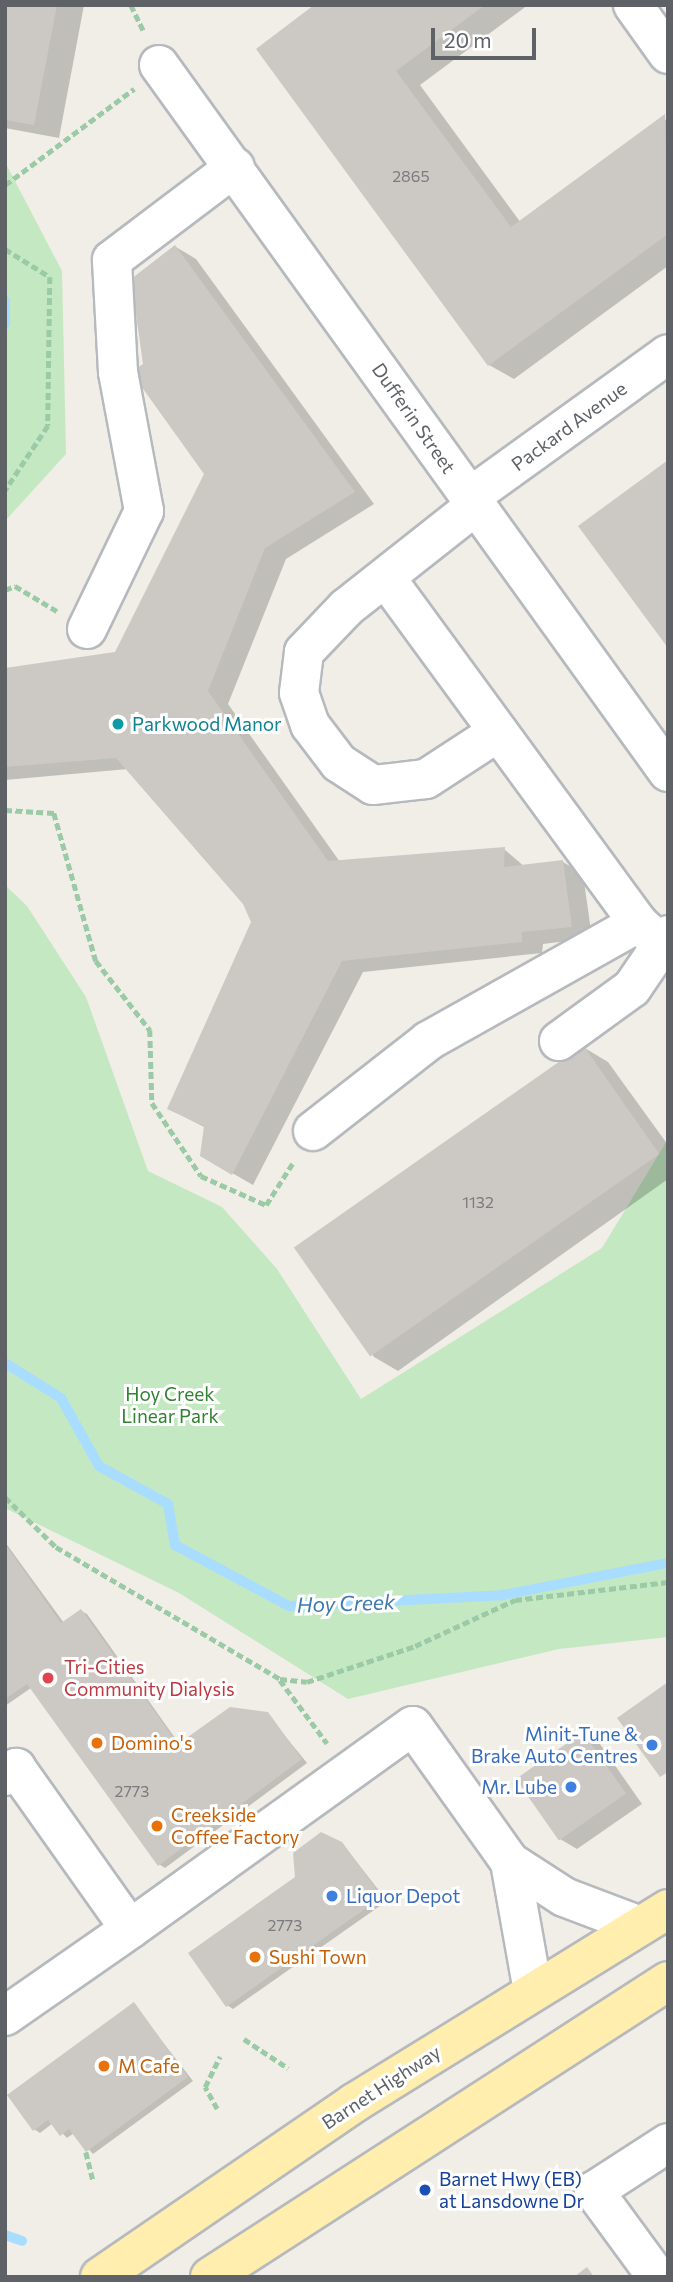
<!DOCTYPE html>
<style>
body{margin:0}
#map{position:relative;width:673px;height:2282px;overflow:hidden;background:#f0eee6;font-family:Commissioner,sans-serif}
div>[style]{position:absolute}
.green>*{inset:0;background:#c4e8c2}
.shadow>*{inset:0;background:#0003}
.stream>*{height:10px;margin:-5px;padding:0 5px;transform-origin:5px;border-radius:5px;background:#a8ddff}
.building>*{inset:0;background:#ccc8c3;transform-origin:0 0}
.path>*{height:4.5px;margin-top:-2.25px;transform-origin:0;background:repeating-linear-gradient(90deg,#9bcaa6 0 7px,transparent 0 10.5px)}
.roads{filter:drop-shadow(2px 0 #b6b9bd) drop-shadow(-2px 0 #b6b9bd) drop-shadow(0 2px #b6b9bd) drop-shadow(0 -2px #b6b9bd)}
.minor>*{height:38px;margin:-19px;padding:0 19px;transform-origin:19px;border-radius:19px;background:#fff}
.major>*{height:38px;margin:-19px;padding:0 19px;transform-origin:19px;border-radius:19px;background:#ffeead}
.dots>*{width:19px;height:19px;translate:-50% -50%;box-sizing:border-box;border:4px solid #fff;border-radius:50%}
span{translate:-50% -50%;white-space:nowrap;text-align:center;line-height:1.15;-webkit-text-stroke:6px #fff;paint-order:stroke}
.number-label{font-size:16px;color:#7a7c7e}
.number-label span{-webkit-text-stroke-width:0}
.street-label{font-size:19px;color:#5e6267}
.culture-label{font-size:19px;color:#0d838f}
.left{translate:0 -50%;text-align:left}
.park-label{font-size:19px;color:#318231}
.health-label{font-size:19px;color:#be3a42}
.shop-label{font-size:19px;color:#366cbe}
.right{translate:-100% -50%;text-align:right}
.food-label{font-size:19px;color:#c56008}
.transit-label{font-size:19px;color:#164399}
.water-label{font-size:21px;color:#3d79ad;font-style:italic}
.frame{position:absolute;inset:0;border:7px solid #5e6267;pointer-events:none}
.scale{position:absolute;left:431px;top:28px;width:105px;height:32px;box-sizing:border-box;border:4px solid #5e6267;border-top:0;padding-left:9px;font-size:21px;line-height:24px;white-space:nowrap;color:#5e6267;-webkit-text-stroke:5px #fff;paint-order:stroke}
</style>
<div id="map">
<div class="green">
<i style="clip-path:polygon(5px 162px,62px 271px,66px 454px,5px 521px)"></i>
<i style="clip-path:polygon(5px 885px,27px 906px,86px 997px,148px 1171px,222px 1207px,277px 1269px,361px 1399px,602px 1248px,668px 1139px,668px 1637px,559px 1649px,348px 1699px,179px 1593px,5px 1508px)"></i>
</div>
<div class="shadow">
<i style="clip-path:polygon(5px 5px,84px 5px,59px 138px,5px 128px)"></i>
<i style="clip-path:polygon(317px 5px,528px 5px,420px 85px,521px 223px,668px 118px,668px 266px,514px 379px,489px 365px)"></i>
<i style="clip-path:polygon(176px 247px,196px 259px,374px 504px,286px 559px,228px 704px,340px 862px,504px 849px,525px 867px,563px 862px,583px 874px,592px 938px,543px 944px,542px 953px,363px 972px,253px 1185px,201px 1155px,206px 1128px,169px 1109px,253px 922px,244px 903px,128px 769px,5px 780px,5px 670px,116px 653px,207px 474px,145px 364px)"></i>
<i style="clip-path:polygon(583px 1047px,608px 1062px,668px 1145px,668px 1179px,398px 1371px,374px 1357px,298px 1251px)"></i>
<i style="clip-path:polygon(5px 1542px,64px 1623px,81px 1611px,87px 1614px,180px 1745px,267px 1714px,307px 1763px,165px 1868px,159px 1864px,31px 1688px,5px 1706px)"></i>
<i style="clip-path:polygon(583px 1734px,600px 1744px,642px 1804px,577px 1849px,560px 1839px)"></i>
<i style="clip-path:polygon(342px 1843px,387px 1901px,233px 2009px,227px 2005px)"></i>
<i style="clip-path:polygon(134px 2005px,193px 2081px,93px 2154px,74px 2133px,67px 2138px,53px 2123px,40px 2133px,34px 2129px)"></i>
</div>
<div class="stream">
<i style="left:5px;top:301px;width:23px;rotate:90deg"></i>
<i style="left:5px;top:1363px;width:66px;rotate:32deg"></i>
<i style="left:61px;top:1398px;width:78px;rotate:60.8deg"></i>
<i style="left:99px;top:1466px;width:79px;rotate:28.8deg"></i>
<i style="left:168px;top:1504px;width:42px;rotate:80.3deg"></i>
<i style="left:175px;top:1545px;width:129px;rotate:28.2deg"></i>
<i style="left:289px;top:1606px;width:214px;rotate:-2.9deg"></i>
<i style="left:503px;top:1595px;width:168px;rotate:-11deg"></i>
<i style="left:5px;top:2235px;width:18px;rotate:19deg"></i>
</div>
<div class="building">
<i style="clip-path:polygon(5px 5px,57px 5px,34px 125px,5px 120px)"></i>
<i style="clip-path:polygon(314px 5px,485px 5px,396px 71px,511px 227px,665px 114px,668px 234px,488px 366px,256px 49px)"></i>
<i style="clip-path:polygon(175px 245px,355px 492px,265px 548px,208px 691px,328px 861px,505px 847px,504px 867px,563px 860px,572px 927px,522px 932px,522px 942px,342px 961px,232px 1175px,200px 1156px,204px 1126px,167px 1109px,251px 922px,243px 904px,116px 758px,5px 767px,5px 668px,115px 652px,204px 474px,131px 372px,143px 364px,131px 279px)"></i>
<i style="clip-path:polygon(668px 460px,668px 648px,578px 526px)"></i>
<i style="left:583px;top:1045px;width:133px;height:353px;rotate:55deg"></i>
<i style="clip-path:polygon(5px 1544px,61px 1623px,81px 1609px,178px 1744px,230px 1707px,268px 1712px,302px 1759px,158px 1866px,27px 1684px,5px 1699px)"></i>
<i style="clip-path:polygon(668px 1682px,668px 1772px,660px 1777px,617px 1718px)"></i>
<i style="left:583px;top:1732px;width:75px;height:82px;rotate:55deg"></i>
<i style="clip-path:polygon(321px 1832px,342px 1842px,382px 1897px,226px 2007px,188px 1953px,295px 1877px,293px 1853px)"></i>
<i style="clip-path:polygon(134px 2002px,188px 2077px,86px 2152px,69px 2129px,60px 2136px,48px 2120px,33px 2131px,7px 2095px)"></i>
<i style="clip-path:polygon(587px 2267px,594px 2277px,574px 2277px)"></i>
</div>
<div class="path">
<i style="left:131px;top:5px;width:30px;rotate:64deg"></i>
<i style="left:5px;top:185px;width:161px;rotate:-36.7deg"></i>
<i style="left:5px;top:249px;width:53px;rotate:31.9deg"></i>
<i style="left:50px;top:277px;width:149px;rotate:90.8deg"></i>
<i style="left:48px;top:426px;width:78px;rotate:123.5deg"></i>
<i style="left:5px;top:590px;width:11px;rotate:-22deg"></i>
<i style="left:15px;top:586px;width:49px;rotate:30.8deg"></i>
<i style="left:5px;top:810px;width:49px;rotate:3.5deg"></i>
<i style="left:54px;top:813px;width:154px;rotate:74.2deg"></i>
<i style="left:96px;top:961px;width:88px;rotate:52deg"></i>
<i style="left:150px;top:1030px;width:73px;rotate:88.4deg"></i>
<i style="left:152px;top:1103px;width:88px;rotate:56.1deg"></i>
<i style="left:201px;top:1176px;width:71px;rotate:24deg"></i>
<i style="left:266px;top:1205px;width:52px;rotate:-57.5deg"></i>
<i style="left:5px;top:1497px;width:71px;rotate:44.4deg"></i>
<i style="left:56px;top:1547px;width:260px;rotate:30.5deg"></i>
<i style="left:280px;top:1679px;width:27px;rotate:6deg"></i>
<i style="left:307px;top:1682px;width:114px;rotate:-18.4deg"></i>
<i style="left:415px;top:1646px;width:110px;rotate:-24.7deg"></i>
<i style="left:515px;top:1600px;width:154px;rotate:-6.7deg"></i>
<i style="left:280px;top:1680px;width:79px;rotate:53.3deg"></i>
<i style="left:244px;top:2039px;width:53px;rotate:33.4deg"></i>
<i style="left:217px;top:2109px;width:25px;rotate:-119deg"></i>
<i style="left:205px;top:2087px;width:34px;rotate:-64deg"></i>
<i style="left:86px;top:2152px;width:30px;rotate:76deg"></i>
</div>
<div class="roads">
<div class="minor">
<i style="left:633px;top:5px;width:60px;rotate:54.5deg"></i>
<i style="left:159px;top:65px;width:871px;rotate:54.25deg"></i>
<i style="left:470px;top:497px;width:244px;rotate:-35.8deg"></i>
<i style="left:475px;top:506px;width:164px;rotate:141.7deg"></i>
<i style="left:346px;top:608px;width:61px;rotate:133.7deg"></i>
<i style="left:304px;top:652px;width:41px;rotate:97deg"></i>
<i style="left:299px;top:693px;width:34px;rotate:71deg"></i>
<i style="left:310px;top:725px;width:48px;rotate:52.7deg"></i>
<i style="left:339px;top:763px;width:40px;rotate:32.9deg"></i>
<i style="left:373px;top:785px;width:53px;rotate:-6.5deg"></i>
<i style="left:426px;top:779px;width:86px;rotate:-33.1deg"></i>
<i style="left:388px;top:581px;width:424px;rotate:53.8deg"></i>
<i style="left:638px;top:923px;width:28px;rotate:42deg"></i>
<i style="left:87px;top:629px;width:131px;rotate:-64.2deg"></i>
<i style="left:144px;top:511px;width:141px;rotate:-100.6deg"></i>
<i style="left:118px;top:372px;width:112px;rotate:-93.1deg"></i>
<i style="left:112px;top:260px;width:154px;rotate:-37.1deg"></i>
<i style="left:559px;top:1041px;width:90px;rotate:-36deg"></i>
<i style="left:632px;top:988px;width:64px;rotate:-55.8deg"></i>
<i style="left:313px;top:1131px;width:146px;rotate:-38deg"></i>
<i style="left:428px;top:1041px;width:241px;rotate:-29.3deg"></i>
<i style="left:5px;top:1776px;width:14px;rotate:-36deg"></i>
<i style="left:16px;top:1768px;width:197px;rotate:54.7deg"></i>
<i style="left:130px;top:1929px;width:348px;rotate:-35.7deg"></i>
<i style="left:413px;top:1726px;width:167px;rotate:54.5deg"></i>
<i style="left:510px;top:1862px;width:64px;rotate:32.9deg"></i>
<i style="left:564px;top:1897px;width:79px;rotate:20.7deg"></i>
<i style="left:510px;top:1862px;width:131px;rotate:79.9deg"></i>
<i style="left:5px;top:2016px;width:152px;rotate:-34.8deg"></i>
<i style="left:657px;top:2277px;width:107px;rotate:-126.2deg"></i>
<i style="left:594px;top:2191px;width:88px;rotate:-33deg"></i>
</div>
<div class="major">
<i style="left:100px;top:2277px;width:308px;rotate:-34.4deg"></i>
<i style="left:354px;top:2103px;width:369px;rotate:-31.7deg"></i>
<i style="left:210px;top:2277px;width:545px;rotate:-32.87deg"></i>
</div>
</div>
<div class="dots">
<i style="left:118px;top:724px;background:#0f9aa8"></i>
<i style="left:48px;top:1678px;background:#e0444e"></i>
<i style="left:97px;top:1743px;background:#e8710a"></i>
<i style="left:652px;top:1745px;background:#3f7fe0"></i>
<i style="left:571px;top:1787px;background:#3f7fe0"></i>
<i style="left:157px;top:1826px;background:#e8710a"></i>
<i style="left:332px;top:1896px;background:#3f7fe0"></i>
<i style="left:255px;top:1957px;background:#e8710a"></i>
<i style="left:104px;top:2066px;background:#e8710a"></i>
<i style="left:425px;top:2190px;background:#1a4fb4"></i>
</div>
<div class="number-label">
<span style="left:411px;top:176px">2865</span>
<span style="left:478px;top:1202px">1132</span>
<span style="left:132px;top:1791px">2773</span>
<span style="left:285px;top:1925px">2773</span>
</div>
<div class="street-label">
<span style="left:414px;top:418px;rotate:55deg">Dufferin Street</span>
<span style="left:569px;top:426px;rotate:-36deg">Packard Avenue</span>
<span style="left:381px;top:2087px;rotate:-33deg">Barnet Highway</span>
</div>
<div class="culture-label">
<span class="left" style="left:132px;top:724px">Parkwood Manor</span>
</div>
<div class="park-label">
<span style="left:170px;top:1405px">Hoy Creek<br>Linear Park</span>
</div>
<div class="health-label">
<span class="left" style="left:64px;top:1678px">Tri-Cities<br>Community Dialysis</span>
</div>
<div class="shop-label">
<span class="right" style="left:638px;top:1745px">Minit-Tune &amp;<br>Brake Auto Centres</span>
<span class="right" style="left:557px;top:1787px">Mr. Lube</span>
<span class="left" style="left:346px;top:1896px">Liquor Depot</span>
</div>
<div class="food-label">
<span class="left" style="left:111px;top:1743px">Domino's</span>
<span class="left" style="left:171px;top:1826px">Creekside<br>Coffee Factory</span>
<span class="left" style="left:269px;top:1957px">Sushi Town</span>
<span class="left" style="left:118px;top:2066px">M Cafe</span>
</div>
<div class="transit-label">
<span class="left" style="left:439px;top:2190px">Barnet Hwy (EB)<br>at Lansdowne Dr</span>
</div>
<div class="water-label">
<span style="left:346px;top:1603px;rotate:-2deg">Hoy Creek</span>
</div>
<div class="frame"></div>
<div class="scale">20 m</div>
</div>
